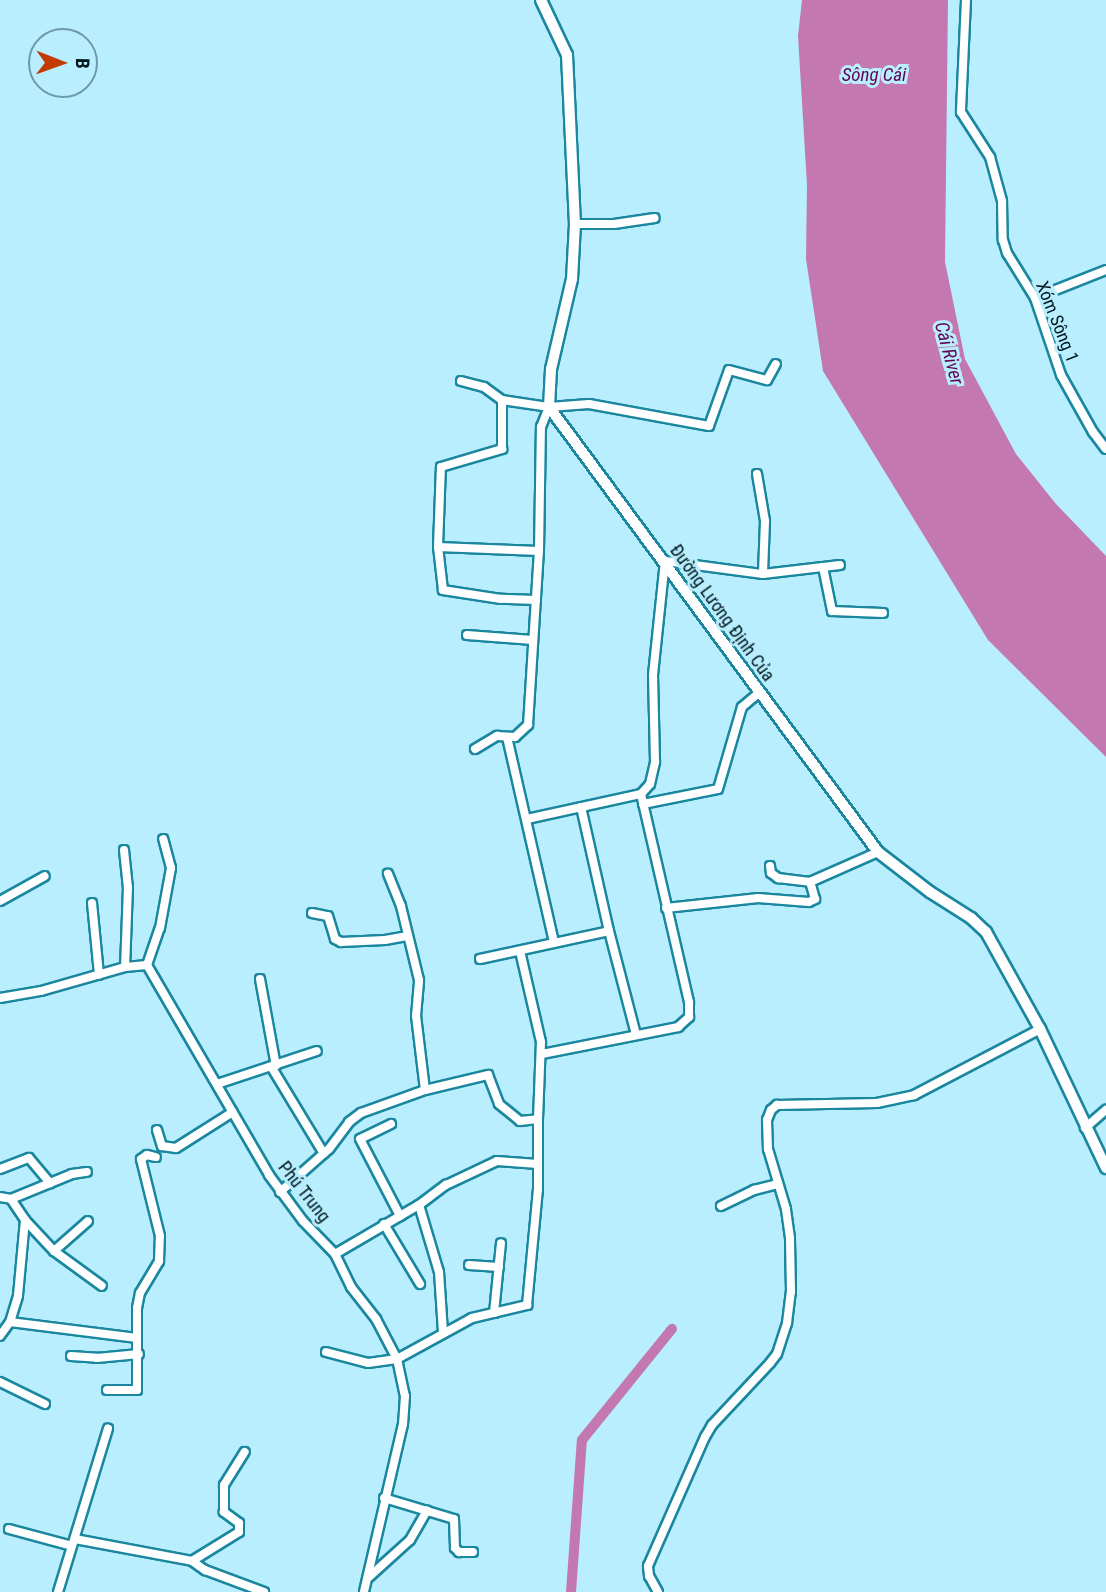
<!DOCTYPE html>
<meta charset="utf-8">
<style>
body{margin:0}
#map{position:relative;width:1106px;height:1592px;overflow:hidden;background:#b9eefe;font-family:"Roboto Condensed",sans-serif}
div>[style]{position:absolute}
.water>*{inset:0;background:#c379b0}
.canal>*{height:10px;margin:-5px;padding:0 5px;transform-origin:5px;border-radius:5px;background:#c379b0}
.roads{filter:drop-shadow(2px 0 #1a879f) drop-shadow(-2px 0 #1a879f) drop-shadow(0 2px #1a879f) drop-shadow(0 -2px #1a879f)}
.minor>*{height:8px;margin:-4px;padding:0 4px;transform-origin:4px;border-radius:4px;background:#fff}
.tertiary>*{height:10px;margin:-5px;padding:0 5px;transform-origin:5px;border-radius:5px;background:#fff}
span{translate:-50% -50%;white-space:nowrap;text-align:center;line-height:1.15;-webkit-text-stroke:6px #b9eefe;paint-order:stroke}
.street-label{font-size:18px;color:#001921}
.water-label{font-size:19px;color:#630452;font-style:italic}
.north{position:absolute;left:28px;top:28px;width:70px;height:70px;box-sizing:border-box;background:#b9eefe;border:2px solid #6f99a6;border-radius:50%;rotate:91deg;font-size:19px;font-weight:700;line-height:28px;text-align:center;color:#001921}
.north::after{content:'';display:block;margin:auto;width:24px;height:32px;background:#c33b03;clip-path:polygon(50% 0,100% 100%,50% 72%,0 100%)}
</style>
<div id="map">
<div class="water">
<i style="clip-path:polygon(802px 0,948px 0,945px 262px,965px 359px,1016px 454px,1056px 504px,1106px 556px,1106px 757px,988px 640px,823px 371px,806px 259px,807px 185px,798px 36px)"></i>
</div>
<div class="canal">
<i style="left:571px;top:1592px;width:152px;rotate:-85.9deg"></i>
<i style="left:582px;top:1440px;width:143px;rotate:-51deg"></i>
</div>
<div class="roads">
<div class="minor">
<i style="left:966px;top:0;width:112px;rotate:92.6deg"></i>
<i style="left:961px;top:112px;width:54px;rotate:57.2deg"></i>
<i style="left:990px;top:157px;width:46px;rotate:74.7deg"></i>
<i style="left:1002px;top:201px;width:39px;rotate:89deg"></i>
<i style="left:1003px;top:240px;width:14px;rotate:73deg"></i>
<i style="left:1007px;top:253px;width:53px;rotate:58.1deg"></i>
<i style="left:1035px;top:298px;width:81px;rotate:71.3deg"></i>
<i style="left:1061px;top:375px;width:65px;rotate:60.7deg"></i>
<i style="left:1093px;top:432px;width:21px;rotate:53deg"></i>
<i style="left:575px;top:224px;width:39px"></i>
<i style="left:614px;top:224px;width:41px;rotate:-8.3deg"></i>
<i style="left:1035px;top:298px;width:76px;rotate:-21.5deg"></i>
<i style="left:461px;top:381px;width:24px;rotate:15deg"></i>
<i style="left:484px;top:387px;width:22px;rotate:36deg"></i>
<i style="left:502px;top:400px;width:48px;rotate:8.5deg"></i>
<i style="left:549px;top:407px;width:40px;rotate:-4.3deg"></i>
<i style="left:589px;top:404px;width:122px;rotate:10.4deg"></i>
<i style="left:709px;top:426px;width:59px;rotate:-70.3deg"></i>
<i style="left:729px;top:370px;width:39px;rotate:15deg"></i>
<i style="left:767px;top:380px;width:18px;rotate:-61deg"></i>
<i style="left:757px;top:474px;width:48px;rotate:80.3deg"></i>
<i style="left:765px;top:521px;width:53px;rotate:92.2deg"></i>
<i style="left:438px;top:547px;width:80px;rotate:-87.9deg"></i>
<i style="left:441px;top:467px;width:64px;rotate:-16.4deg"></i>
<i style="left:502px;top:449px;width:49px;rotate:-90deg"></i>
<i style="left:823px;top:567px;width:17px;rotate:-7deg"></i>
<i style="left:536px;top:600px;width:35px;rotate:-178deg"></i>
<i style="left:501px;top:599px;width:59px;rotate:-171.2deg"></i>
<i style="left:443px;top:590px;width:43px;rotate:-96.6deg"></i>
<i style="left:438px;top:547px;width:101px;rotate:2.3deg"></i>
<i style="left:467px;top:635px;width:66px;rotate:4.3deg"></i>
<i style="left:507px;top:737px;width:211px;rotate:77.1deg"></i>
<i style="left:475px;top:749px;width:26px;rotate:-31deg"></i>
<i style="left:497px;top:736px;width:18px;rotate:3deg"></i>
<i style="left:515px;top:737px;width:18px;rotate:-43deg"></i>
<i style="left:528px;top:725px;width:174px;rotate:-86.4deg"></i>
<i style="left:539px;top:551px;width:124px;rotate:-89.1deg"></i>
<i style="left:541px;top:427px;width:22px;rotate:-68deg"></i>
<i style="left:643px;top:804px;width:76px;rotate:-11.3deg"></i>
<i style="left:718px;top:789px;width:85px;rotate:-73.7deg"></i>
<i style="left:742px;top:707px;width:23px;rotate:-40deg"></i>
<i style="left:581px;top:807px;width:127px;rotate:77.3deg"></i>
<i style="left:609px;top:931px;width:107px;rotate:75.4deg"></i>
<i style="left:527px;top:819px;width:117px;rotate:-12.4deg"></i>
<i style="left:641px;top:794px;width:13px;rotate:-48deg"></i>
<i style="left:650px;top:784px;width:23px;rotate:-77deg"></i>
<i style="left:655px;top:762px;width:87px;rotate:-91.3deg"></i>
<i style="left:653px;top:675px;width:115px;rotate:-84deg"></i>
<i style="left:665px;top:561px;width:99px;rotate:7.6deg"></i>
<i style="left:763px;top:574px;width:60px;rotate:-6.7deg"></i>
<i style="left:823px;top:567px;width:45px;rotate:78.4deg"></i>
<i style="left:832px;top:611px;width:51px;rotate:2.2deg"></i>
<i style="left:124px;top:850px;width:37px;rotate:84deg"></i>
<i style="left:128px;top:887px;width:80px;rotate:92.1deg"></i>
<i style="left:770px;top:866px;width:7px;rotate:82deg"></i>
<i style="left:771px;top:873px;width:9px;rotate:36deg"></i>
<i style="left:778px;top:878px;width:32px;rotate:7deg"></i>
<i style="left:810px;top:882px;width:74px;rotate:-23.8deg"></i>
<i style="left:0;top:901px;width:51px;rotate:-29.1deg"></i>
<i style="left:92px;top:903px;width:72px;rotate:84.4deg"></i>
<i style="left:666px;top:908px;width:93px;rotate:-6.2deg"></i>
<i style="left:758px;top:898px;width:51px;rotate:4.5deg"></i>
<i style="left:809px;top:902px;width:7px;rotate:-27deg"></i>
<i style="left:815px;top:899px;width:18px;rotate:-106deg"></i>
<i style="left:312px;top:913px;width:16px;rotate:11deg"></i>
<i style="left:328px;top:916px;width:24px;rotate:73deg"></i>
<i style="left:335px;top:939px;width:7px;rotate:27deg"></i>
<i style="left:341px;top:942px;width:44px;rotate:-2.6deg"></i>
<i style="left:385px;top:940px;width:22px;rotate:-10deg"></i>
<i style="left:480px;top:959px;width:132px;rotate:-12.2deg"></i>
<i style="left:147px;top:965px;width:39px;rotate:-71deg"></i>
<i style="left:160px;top:928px;width:61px;rotate:-79.6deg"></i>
<i style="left:171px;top:868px;width:30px;rotate:-105deg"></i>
<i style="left:260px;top:979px;width:88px;rotate:79.6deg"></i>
<i style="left:0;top:998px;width:42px;rotate:-9.7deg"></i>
<i style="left:41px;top:991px;width:87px;rotate:-15.9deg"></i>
<i style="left:125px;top:967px;width:22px;rotate:-5deg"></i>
<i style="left:147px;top:965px;width:243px;rotate:59.8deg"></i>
<i style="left:269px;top:1175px;width:57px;rotate:53.5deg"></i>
<i style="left:303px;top:1221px;width:46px;rotate:45.9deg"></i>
<i style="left:335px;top:1254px;width:37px;rotate:64deg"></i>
<i style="left:351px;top:1287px;width:41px;rotate:52deg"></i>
<i style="left:376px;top:1319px;width:45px;rotate:62.3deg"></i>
<i style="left:397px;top:1359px;width:38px;rotate:78deg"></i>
<i style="left:405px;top:1396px;width:28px;rotate:94deg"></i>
<i style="left:403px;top:1424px;width:172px;rotate:103.1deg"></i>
<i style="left:542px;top:1054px;width:139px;rotate:-11.2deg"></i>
<i style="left:678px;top:1027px;width:15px;rotate:-42deg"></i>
<i style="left:689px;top:1017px;width:15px;rotate:-90deg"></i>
<i style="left:689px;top:1002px;width:213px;rotate:-103deg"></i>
<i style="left:272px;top:1068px;width:100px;rotate:58.8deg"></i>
<i style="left:217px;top:1084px;width:105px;rotate:-18.3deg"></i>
<i style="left:425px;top:1090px;width:65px;rotate:-13.4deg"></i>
<i style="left:488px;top:1075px;width:31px;rotate:69deg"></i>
<i style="left:499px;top:1104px;width:27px;rotate:39deg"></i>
<i style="left:520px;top:1121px;width:18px;rotate:-6deg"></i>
<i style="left:538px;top:1119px;width:77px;rotate:-87.8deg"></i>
<i style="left:541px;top:1042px;width:93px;rotate:-103deg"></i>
<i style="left:391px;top:1124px;width:34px;rotate:154deg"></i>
<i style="left:360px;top:1139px;width:87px;rotate:62.5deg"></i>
<i style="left:1085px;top:1128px;width:28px;rotate:-41deg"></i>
<i style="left:157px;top:1130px;width:17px;rotate:73deg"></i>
<i style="left:162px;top:1146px;width:14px;rotate:8deg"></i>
<i style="left:176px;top:1148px;width:67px;rotate:-32.3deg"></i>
<i style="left:0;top:1169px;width:31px;rotate:-21deg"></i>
<i style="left:29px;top:1158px;width:33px;rotate:50deg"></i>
<i style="left:280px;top:1192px;width:65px;rotate:-41.3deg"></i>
<i style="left:329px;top:1149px;width:34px;rotate:-53deg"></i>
<i style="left:349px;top:1122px;width:15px;rotate:-37deg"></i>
<i style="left:361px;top:1113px;width:68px;rotate:-19.8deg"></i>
<i style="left:425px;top:1090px;width:75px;rotate:-96.9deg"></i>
<i style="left:416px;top:1016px;width:36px;rotate:-85deg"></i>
<i style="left:419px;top:980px;width:76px;rotate:-103.7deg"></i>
<i style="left:401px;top:906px;width:35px;rotate:-112deg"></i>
<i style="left:0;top:1197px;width:11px;rotate:10deg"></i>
<i style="left:11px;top:1199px;width:25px;rotate:56deg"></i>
<i style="left:25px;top:1220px;width:76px;rotate:95.3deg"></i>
<i style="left:18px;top:1296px;width:27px;rotate:107deg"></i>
<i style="left:10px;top:1322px;width:17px;rotate:126deg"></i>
<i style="left:11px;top:1199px;width:66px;rotate:-22.3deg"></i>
<i style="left:72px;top:1174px;width:15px;rotate:-8deg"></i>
<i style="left:419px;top:1205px;width:70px;rotate:73.4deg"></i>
<i style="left:439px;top:1272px;width:60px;rotate:86.2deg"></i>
<i style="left:721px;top:1206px;width:37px;rotate:-26deg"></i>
<i style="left:754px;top:1190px;width:25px;rotate:-14deg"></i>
<i style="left:25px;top:1220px;width:42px;rotate:46.9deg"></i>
<i style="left:54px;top:1251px;width:59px;rotate:36.1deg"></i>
<i style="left:384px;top:1224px;width:70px;rotate:59deg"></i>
<i style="left:54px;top:1251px;width:45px;rotate:-41.4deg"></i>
<i style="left:335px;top:1254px;width:97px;rotate:-30.3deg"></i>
<i style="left:419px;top:1205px;width:34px;rotate:-37deg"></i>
<i style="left:446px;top:1185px;width:56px;rotate:-25.2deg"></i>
<i style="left:497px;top:1161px;width:41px;rotate:4.2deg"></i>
<i style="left:469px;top:1265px;width:30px;rotate:4deg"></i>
<i style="left:494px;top:1313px;width:70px;rotate:-84.3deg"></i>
<i style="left:10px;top:1322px;width:128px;rotate:7.2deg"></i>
<i style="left:326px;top:1352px;width:43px;rotate:14.7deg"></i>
<i style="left:368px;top:1363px;width:29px;rotate:-8deg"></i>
<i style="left:397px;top:1359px;width:85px;rotate:-28.7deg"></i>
<i style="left:472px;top:1318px;width:57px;rotate:-13.3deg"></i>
<i style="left:527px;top:1305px;width:117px;rotate:-84.6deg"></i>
<i style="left:538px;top:1189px;width:70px;rotate:-90deg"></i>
<i style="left:71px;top:1356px;width:26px;rotate:4deg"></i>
<i style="left:97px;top:1358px;width:42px;rotate:-5.4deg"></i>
<i style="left:0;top:1382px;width:50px;rotate:26.1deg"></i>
<i style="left:107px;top:1390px;width:30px"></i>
<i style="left:137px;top:1390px;width:82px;rotate:-90deg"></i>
<i style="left:137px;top:1308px;width:15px;rotate:-79deg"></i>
<i style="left:140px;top:1293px;width:37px;rotate:-59deg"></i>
<i style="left:159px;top:1261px;width:25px;rotate:-88deg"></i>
<i style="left:160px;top:1236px;width:79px;rotate:-103.9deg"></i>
<i style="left:141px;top:1159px;width:7px;rotate:-34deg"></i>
<i style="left:147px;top:1155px;width:9px;rotate:13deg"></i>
<i style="left:384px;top:1498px;width:73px;rotate:16.7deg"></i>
<i style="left:454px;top:1519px;width:29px;rotate:88deg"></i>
<i style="left:455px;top:1548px;width:6px;rotate:45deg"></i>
<i style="left:459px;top:1552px;width:14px"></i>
<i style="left:9px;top:1529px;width:65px;rotate:15.1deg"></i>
<i style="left:75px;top:1539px;width:119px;rotate:10.6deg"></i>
<i style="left:192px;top:1561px;width:16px;rotate:35deg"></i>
<i style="left:205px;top:1570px;width:63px;rotate:20.4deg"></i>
<i style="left:192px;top:1561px;width:55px;rotate:-31.7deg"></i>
<i style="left:239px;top:1532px;width:9px;rotate:-90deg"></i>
<i style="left:239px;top:1523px;width:19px;rotate:-144deg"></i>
<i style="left:224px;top:1512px;width:27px;rotate:-90deg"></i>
<i style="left:224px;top:1485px;width:39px;rotate:-58deg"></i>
<i style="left:369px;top:1577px;width:55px;rotate:-42.1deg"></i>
<i style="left:410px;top:1540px;width:34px;rotate:-60deg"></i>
<i style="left:58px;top:1592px;width:171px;rotate:-73deg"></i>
<i style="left:658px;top:1592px;width:18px;rotate:-119deg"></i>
<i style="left:649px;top:1576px;width:10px;rotate:-96deg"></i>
<i style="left:648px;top:1566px;width:141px;rotate:-66.2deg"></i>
<i style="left:705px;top:1437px;width:14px;rotate:-60deg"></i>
<i style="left:712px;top:1425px;width:85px;rotate:-46.9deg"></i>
<i style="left:770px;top:1363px;width:11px;rotate:-52deg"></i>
<i style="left:777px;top:1354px;width:33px;rotate:-72deg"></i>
<i style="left:787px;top:1323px;width:31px;rotate:-83deg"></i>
<i style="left:791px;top:1292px;width:54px;rotate:-91.1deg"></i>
<i style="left:790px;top:1238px;width:29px;rotate:-98deg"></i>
<i style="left:786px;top:1209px;width:63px;rotate:-106.7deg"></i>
<i style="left:768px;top:1149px;width:29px;rotate:-92deg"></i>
<i style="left:767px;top:1120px;width:11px;rotate:-68deg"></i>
<i style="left:771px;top:1110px;width:8px;rotate:-40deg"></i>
<i style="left:777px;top:1105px;width:100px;rotate:-1.1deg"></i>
<i style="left:877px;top:1103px;width:38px;rotate:-12deg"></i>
<i style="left:914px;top:1095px;width:142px;rotate:-27.6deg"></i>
</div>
<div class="tertiary">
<i style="left:541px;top:0;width:61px;rotate:64.7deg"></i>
<i style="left:567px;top:55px;width:169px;rotate:87.3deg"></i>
<i style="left:575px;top:224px;width:55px;rotate:93.1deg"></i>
<i style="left:572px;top:279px;width:92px;rotate:103.1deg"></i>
<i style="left:551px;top:369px;width:38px;rotate:93deg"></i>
<i style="left:549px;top:407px;width:553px;rotate:53.52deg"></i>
<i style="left:878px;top:852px;width:66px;rotate:37.6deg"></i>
<i style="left:930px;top:892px;width:49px;rotate:32.4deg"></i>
<i style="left:971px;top:918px;width:21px;rotate:43deg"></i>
<i style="left:986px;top:932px;width:111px;rotate:60.9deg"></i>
<i style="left:1040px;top:1029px;width:154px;rotate:64.6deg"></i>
</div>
</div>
<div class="street-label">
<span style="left:1057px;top:322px;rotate:68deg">Xóm Sông 1</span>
<span style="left:722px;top:613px;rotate:54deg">Đường Lương Định Của</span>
<span style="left:304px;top:1192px;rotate:52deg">Phú Trung</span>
</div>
<div class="water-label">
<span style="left:874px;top:75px">Sông Cái</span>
<span style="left:949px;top:353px;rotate:75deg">Cái River</span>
</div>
<div class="north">B</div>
</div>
